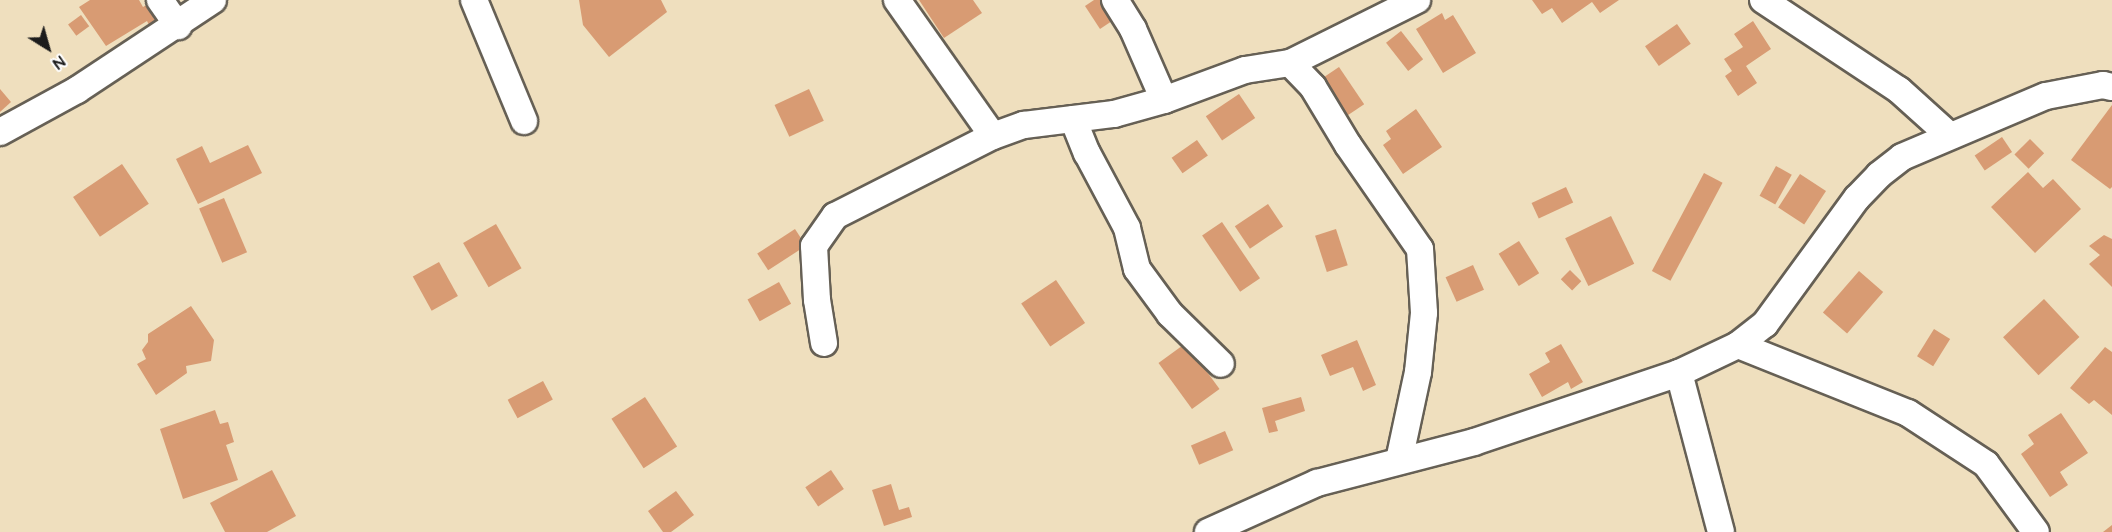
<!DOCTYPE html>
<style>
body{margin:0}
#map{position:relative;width:2112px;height:532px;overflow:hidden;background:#efdfbe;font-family:"Architects Daughter",sans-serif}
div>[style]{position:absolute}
.building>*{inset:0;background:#d89b73;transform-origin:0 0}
.roads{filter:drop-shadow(2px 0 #666055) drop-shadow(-2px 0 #666055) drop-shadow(0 2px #666055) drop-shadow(0 -2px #666055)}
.street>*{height:26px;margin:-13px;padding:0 13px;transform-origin:13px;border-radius:13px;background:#fff}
span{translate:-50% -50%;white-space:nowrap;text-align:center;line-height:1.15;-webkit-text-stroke:5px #fff;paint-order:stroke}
.north{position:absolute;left:18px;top:18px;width:60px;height:60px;-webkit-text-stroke:4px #fff;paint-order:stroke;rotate:143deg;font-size:16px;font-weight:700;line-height:24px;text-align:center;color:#1c1c1c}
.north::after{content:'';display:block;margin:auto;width:21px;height:27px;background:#1c1c1c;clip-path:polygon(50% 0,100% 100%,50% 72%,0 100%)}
</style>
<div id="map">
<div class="building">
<i style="clip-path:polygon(90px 0,139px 0,143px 7px,155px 0,167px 20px,151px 29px,147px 21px,106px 46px,79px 7px)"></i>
<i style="clip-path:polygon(579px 0,661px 0,667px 12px,609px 57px,583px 25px)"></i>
<i style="clip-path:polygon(919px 0,973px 0,982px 13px,944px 38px)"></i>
<i style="clip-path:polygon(1094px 0,1102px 0,1115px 19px,1100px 29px,1085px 6px)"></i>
<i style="clip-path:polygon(1532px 0,1619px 0,1600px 13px,1592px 2px,1562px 23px,1552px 8px,1542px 14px)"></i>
<i style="clip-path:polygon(1442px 13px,1445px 20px,1453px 15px,1476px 53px,1443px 73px,1416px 29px)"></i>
<i style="left:81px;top:15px;width:14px;height:16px;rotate:54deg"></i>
<i style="clip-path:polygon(1753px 21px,1771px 49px,1746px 66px,1757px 83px,1738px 96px,1725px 76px,1732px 71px,1724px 59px,1743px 47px,1734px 34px)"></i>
<i style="left:1677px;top:24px;width:24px;height:39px;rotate:55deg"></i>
<i style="left:1401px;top:31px;width:36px;height:19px;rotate:52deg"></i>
<i style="left:1339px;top:67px;width:45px;height:22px;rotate:56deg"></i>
<i style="clip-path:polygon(0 89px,11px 102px,0 112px)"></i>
<i style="left:809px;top:89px;width:35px;height:38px;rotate:65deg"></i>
<i style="left:1239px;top:94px;width:29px;height:40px;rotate:56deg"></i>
<i style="clip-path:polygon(2112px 105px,2112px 187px,2110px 189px,2071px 160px)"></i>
<i style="clip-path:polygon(1416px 109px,1442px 147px,1403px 174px,1383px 145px,1391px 139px,1386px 131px)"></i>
<i style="left:2002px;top:137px;width:18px;height:33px;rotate:56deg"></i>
<i style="left:2030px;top:139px;width:20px;height:22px;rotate:45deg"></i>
<i style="left:1197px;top:140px;width:19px;height:31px;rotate:55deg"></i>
<i style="clip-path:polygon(248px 145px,262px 173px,198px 204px,176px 159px,202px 146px,210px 163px)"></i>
<i style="left:122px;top:164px;width:48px;height:59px;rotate:56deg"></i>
<i style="left:1776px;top:166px;width:18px;height:34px;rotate:29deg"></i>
<i style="clip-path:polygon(2028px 172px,2043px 188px,2053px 179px,2081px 209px,2035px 253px,1991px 207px)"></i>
<i style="left:1704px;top:173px;width:21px;height:111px;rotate:28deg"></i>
<i style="left:1800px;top:174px;width:31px;height:40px;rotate:33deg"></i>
<i style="left:1566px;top:187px;width:17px;height:38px;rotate:65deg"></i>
<i style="left:224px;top:198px;width:59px;height:27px;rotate:67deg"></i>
<i style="left:1268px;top:204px;width:27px;height:40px;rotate:56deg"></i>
<i style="left:1611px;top:216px;width:53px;height:51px;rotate:64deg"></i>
<i style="left:1222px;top:222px;width:68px;height:24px;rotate:56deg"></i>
<i style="left:496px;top:224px;width:51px;height:38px;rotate:60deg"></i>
<i style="left:795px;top:229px;width:20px;height:45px;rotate:57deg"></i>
<i style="left:1336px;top:229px;width:38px;height:22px;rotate:72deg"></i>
<i style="clip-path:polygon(2104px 235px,2112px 239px,2112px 287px,2089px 264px,2100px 255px,2089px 246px)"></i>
<i style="left:1519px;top:241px;width:38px;height:24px;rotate:58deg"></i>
<i style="left:439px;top:262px;width:39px;height:30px;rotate:61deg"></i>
<i style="left:1473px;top:265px;width:27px;height:30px;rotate:66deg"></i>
<i style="left:1570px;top:270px;width:16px;height:13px;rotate:45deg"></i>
<i style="left:1859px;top:271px;width:32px;height:55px;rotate:41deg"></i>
<i style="left:1056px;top:280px;width:52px;height:42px;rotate:56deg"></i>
<i style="left:779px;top:282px;width:25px;height:36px;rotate:61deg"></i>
<i style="left:2044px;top:299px;width:52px;height:56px;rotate:47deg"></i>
<i style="clip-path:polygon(191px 306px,214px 340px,211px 361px,186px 366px,187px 373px,156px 395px,137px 364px,146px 359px,142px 350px,148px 342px,148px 334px)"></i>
<i style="left:1934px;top:329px;width:19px;height:32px;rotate:32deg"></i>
<i style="clip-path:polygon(1357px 340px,1376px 385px,1363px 391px,1353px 367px,1330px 376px,1321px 355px)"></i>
<i style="left:1186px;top:343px;width:57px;height:34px;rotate:54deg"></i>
<i style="clip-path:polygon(1561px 344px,1583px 382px,1571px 389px,1568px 382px,1542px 397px,1529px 374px,1550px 362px,1545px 353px)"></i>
<i style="clip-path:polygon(2105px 347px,2112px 352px,2112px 415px,2094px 400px,2089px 404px,2070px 388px)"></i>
<i style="left:543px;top:381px;width:21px;height:40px;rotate:62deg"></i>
<i style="left:645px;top:397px;width:59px;height:40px;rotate:57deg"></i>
<i style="clip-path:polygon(1301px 397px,1305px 411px,1275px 421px,1278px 431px,1269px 433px,1262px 408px)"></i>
<i style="clip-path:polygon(215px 410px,220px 424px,228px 422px,234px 442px,226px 445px,238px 480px,183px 499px,160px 429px)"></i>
<i style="clip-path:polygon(2061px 413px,2088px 453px,2060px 472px,2068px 485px,2050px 497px,2021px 454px,2034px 444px,2028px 435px)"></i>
<i style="left:1225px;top:431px;width:21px;height:37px;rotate:67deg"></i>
<i style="clip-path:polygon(272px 470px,296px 516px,267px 532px,225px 532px,210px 503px)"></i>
<i style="left:831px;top:470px;width:23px;height:31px;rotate:56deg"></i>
<i style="clip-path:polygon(891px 484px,899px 510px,909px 507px,912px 517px,884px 526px,872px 490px)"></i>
<i style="clip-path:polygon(676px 491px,694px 515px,671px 532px,663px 532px,648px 511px)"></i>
<i style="clip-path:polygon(2112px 525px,2112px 532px,2103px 532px)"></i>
</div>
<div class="roads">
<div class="street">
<i style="left:160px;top:0;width:32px;rotate:55deg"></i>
<i style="left:474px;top:0;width:131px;rotate:67.5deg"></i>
<i style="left:897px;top:0;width:166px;rotate:54.8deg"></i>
<i style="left:1115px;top:0;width:34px;rotate:58deg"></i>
<i style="left:1133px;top:29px;width:77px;rotate:66.4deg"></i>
<i style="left:1763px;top:0;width:163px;rotate:33.5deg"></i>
<i style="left:1899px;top:90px;width:67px;rotate:42deg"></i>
<i style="left:1290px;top:63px;width:142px;rotate:-26.4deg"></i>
<i style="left:1073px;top:119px;width:37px;rotate:68deg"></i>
<i style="left:1087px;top:153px;width:85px;rotate:61.9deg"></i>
<i style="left:1127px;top:228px;width:42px;rotate:76.3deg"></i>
<i style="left:1137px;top:269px;width:56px;rotate:53.7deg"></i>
<i style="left:1170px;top:314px;width:71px;rotate:44.4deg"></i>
<i style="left:0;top:132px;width:88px;rotate:-28.6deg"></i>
<i style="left:77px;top:90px;width:163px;rotate:-33.5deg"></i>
<i style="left:824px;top:343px;width:44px;rotate:-99.2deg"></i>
<i style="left:817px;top:300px;width:54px;rotate:-93.2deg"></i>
<i style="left:814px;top:246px;width:37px;rotate:-55deg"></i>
<i style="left:835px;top:216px;width:177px;rotate:-26.9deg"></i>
<i style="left:993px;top:136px;width:33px;rotate:-20deg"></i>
<i style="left:1024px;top:125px;width:91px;rotate:-7deg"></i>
<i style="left:1114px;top:114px;width:52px;rotate:-15.6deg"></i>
<i style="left:1164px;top:100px;width:86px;rotate:-20.3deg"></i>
<i style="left:1245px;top:70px;width:46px;rotate:-8.8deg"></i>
<i style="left:1290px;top:63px;width:33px;rotate:46deg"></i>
<i style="left:1313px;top:87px;width:68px;rotate:58.9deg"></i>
<i style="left:1348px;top:145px;width:126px;rotate:55.3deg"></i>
<i style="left:1420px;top:249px;width:64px;rotate:86.4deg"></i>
<i style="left:1424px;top:313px;width:59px;rotate:95.8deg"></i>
<i style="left:1418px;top:372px;width:91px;rotate:102.1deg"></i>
<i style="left:1738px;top:345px;width:34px;rotate:-38deg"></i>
<i style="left:1765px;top:324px;width:156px;rotate:-53.9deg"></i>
<i style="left:1857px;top:198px;width:32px;rotate:-46deg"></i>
<i style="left:1879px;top:175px;width:29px;rotate:-38deg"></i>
<i style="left:1902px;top:157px;width:156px;rotate:-23deg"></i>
<i style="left:2046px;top:96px;width:58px;rotate:-10.9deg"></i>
<i style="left:2103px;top:85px;width:9px;rotate:13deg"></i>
<i style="left:1679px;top:373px;width:164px;rotate:75.2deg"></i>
<i style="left:1208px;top:532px;width:120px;rotate:-24.2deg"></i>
<i style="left:1317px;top:483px;width:162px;rotate:-14.6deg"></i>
<i style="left:1474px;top:442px;width:216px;rotate:-18.6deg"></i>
<i style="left:1679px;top:373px;width:65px;rotate:-25.4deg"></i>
<i style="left:1738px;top:345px;width:183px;rotate:21.8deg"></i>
<i style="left:1908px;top:413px;width:93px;rotate:33.2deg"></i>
<i style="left:1986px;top:464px;width:84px;rotate:53.7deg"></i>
</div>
</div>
<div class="north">N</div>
</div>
